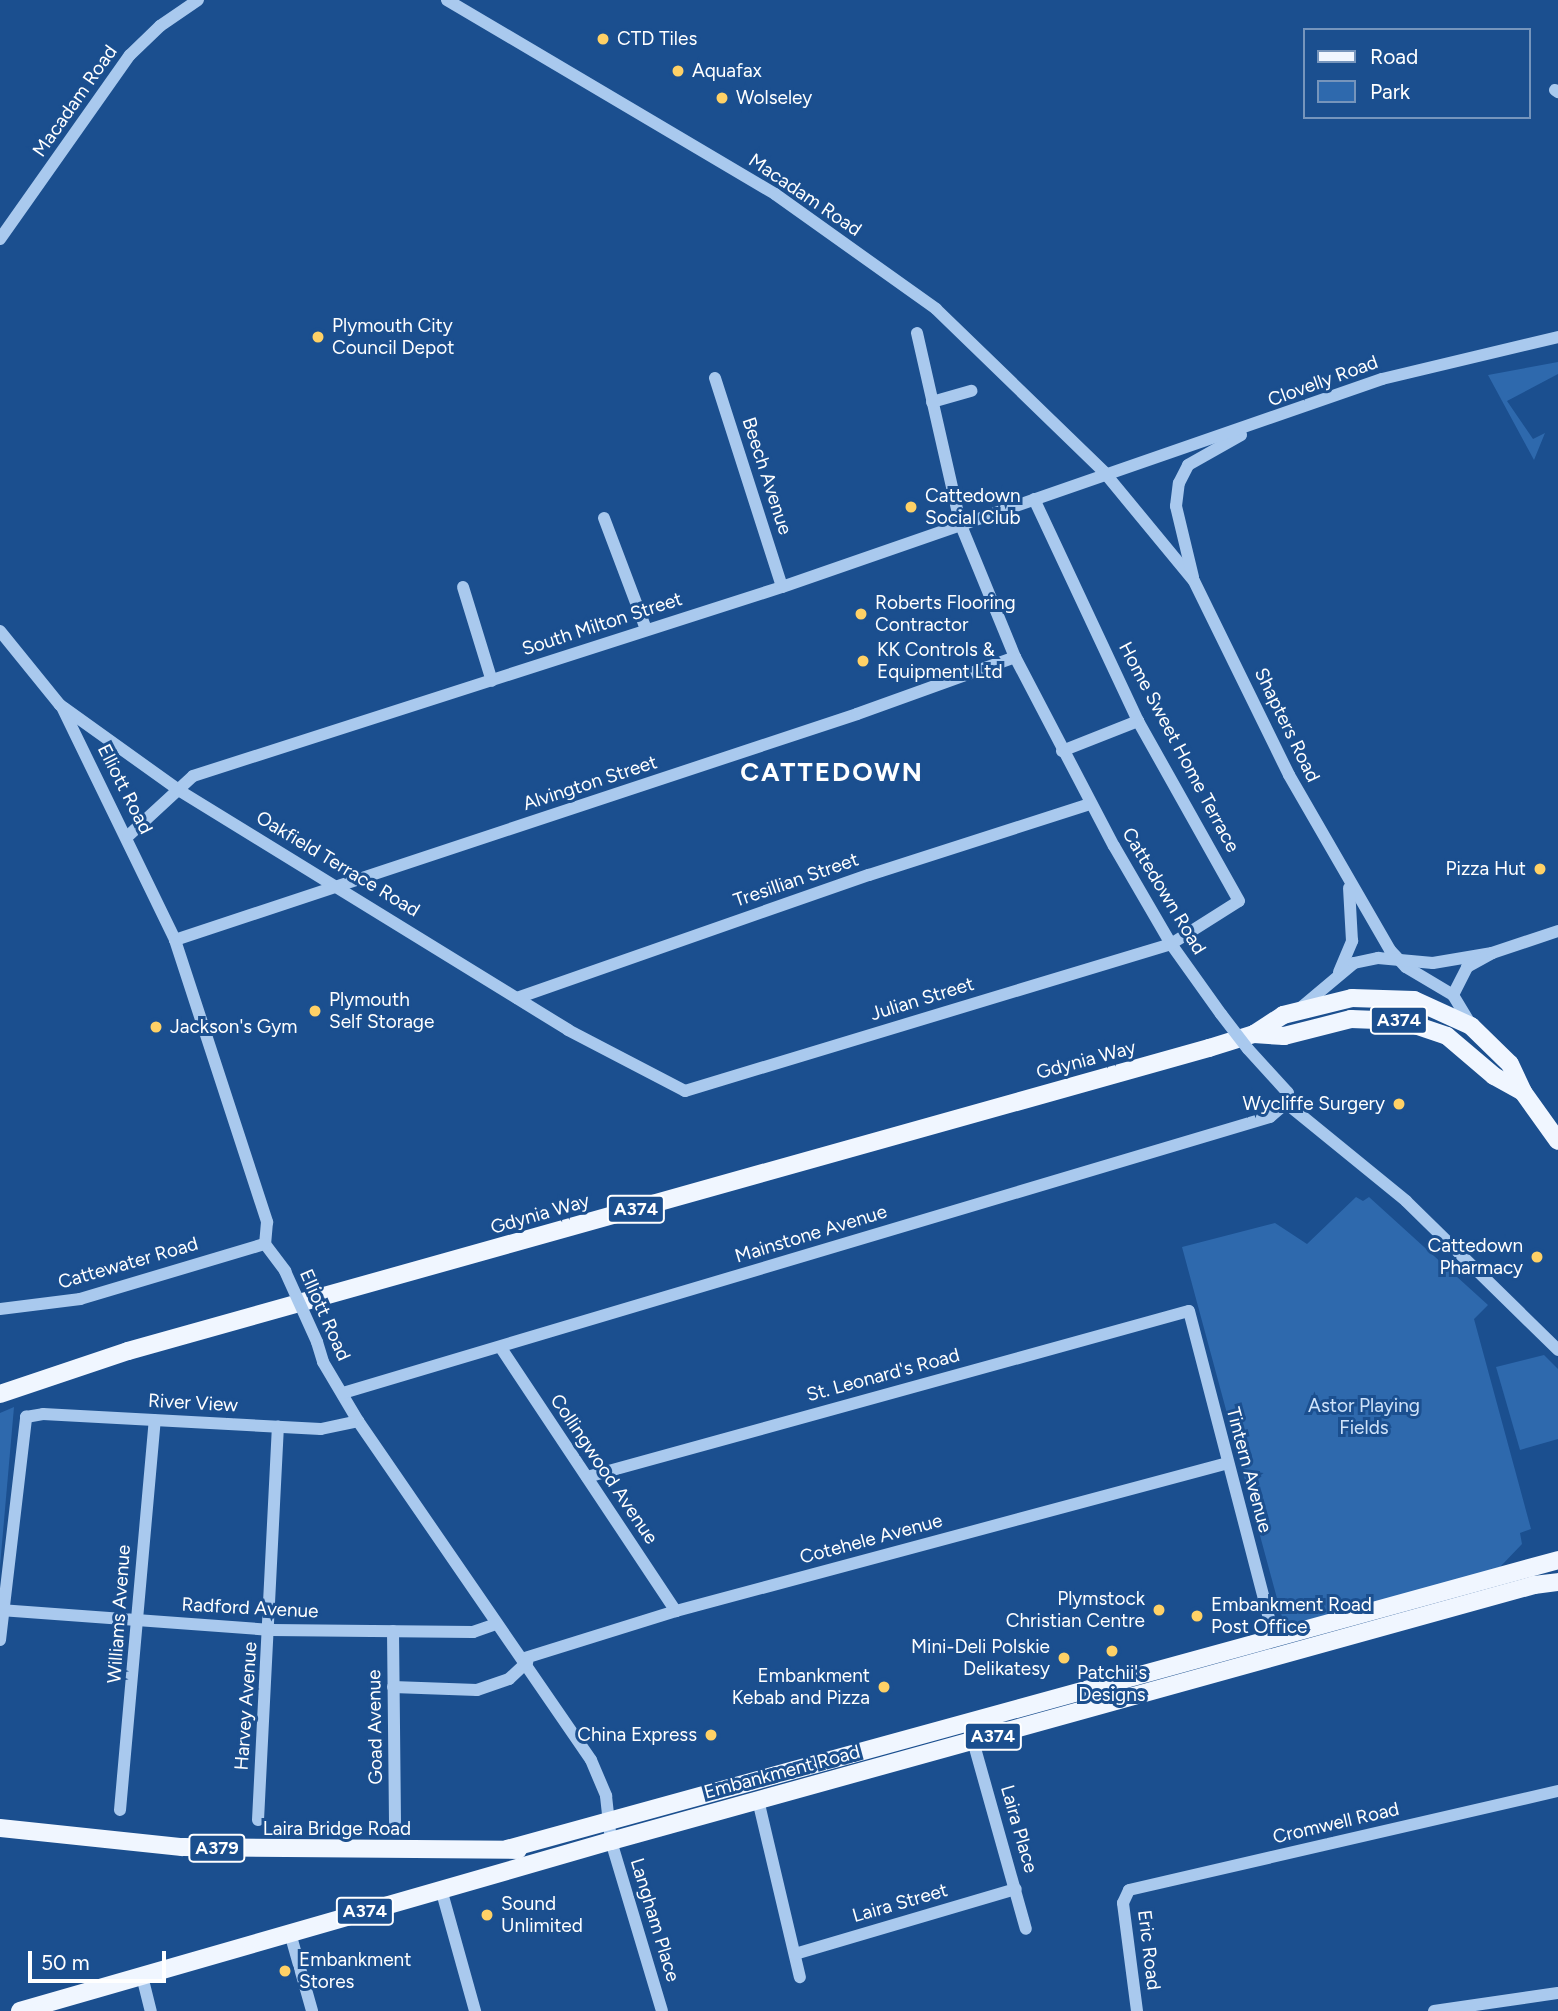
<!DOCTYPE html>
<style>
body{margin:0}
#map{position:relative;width:1558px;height:2011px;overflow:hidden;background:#1b4f8f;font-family:Figtree,sans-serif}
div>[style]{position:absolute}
.green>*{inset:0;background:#2e69ad}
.minor>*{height:12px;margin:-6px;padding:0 6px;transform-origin:6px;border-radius:6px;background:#a9c9ee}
.major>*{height:18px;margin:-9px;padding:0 9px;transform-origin:9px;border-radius:9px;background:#f0f6ff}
.minor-bridge>*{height:12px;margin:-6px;padding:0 6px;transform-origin:6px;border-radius:6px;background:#a9c9ee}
.dots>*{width:19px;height:19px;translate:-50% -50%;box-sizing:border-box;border:4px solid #1b4f8f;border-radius:50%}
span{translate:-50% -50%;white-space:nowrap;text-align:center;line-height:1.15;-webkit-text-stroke:6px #1b4f8f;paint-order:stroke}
.shield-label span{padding:2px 5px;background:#1b4f8f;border:2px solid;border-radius:5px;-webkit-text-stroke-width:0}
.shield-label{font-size:18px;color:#fff;font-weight:700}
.poi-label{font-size:19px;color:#fff}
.left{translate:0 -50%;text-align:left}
.right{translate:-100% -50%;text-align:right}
.street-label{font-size:19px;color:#fff}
.park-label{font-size:19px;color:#cfe3fa}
.district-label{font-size:26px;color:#fff;font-weight:700;letter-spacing:2px}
.legend{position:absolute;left:1303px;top:28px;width:228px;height:91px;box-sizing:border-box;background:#1b4f8f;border:2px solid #7695bc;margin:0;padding:9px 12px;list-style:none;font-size:21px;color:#fff}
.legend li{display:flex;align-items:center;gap:14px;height:35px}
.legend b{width:35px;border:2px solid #7695bc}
.scale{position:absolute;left:28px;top:1951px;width:138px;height:32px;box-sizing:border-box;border:4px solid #fff;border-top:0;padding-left:9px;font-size:21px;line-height:24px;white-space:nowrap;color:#fff;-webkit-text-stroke:5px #1b4f8f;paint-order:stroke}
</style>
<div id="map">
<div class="green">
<i style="clip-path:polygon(1558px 362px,1558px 374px,1507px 401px,1533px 439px,1545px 433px,1534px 460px,1488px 375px)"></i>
<i style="clip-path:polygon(1356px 1197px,1363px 1201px,1369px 1197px,1488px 1305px,1474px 1319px,1531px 1529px,1520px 1533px,1522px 1544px,1500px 1567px,1326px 1623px,1285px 1628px,1182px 1247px,1275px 1223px,1307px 1244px)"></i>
<i style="clip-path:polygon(1544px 1355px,1558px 1369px,1558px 1439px,1520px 1450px,1496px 1367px)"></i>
<i style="clip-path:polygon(14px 1407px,0 1566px,0 1413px)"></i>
</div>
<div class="minor">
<i style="left:447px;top:0;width:381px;rotate:30.6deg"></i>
<i style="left:775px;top:194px;width:198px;rotate:35.5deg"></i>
<i style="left:936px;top:309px;width:234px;rotate:44.1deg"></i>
<i style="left:1104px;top:472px;width:141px;rotate:50.5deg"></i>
<i style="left:1194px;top:581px;width:216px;rotate:63.9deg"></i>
<i style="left:1289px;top:775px;width:202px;rotate:60deg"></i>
<i style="left:1390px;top:950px;width:23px;rotate:47deg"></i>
<i style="left:1406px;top:967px;width:55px;rotate:30.8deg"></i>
<i style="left:1555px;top:90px;width:4px;rotate:34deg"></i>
<i style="left:0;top:239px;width:225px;rotate:-54.8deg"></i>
<i style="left:130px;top:55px;width:42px;rotate:-44deg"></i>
<i style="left:160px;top:26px;width:46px;rotate:-34.4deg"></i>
<i style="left:917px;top:333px;width:195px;rotate:77.2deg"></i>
<i style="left:960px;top:523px;width:145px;rotate:67.7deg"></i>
<i style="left:1015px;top:657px;width:213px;rotate:62.4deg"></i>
<i style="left:1114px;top:846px;width:113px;rotate:59.8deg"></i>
<i style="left:1171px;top:944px;width:86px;rotate:54.5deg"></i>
<i style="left:715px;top:378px;width:219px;rotate:72.2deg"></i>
<i style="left:932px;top:402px;width:41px;rotate:-15.8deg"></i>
<i style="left:604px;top:518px;width:119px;rotate:69.3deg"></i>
<i style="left:1193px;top:577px;width:73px;rotate:-103.5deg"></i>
<i style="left:1176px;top:506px;width:23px;rotate:-83deg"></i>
<i style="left:1179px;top:483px;width:20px;rotate:-63deg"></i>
<i style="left:1188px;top:465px;width:61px;rotate:-29.5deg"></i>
<i style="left:463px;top:587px;width:98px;rotate:72.9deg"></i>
<i style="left:0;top:631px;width:95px;rotate:51deg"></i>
<i style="left:60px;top:705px;width:148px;rotate:35.6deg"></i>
<i style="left:180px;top:791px;width:456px;rotate:31.6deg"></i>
<i style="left:568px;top:1030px;width:132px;rotate:27.5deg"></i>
<i style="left:685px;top:1091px;width:508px;rotate:-16.83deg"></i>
<i style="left:1171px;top:944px;width:80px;rotate:-32.3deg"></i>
<i style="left:1239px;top:901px;width:206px;rotate:-119.3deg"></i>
<i style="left:1138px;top:721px;width:245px;rotate:-115.1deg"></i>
<i style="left:62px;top:707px;width:259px;rotate:64.1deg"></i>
<i style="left:175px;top:940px;width:297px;rotate:71.9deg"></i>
<i style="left:267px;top:1222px;width:22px;rotate:95deg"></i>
<i style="left:265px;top:1244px;width:34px;rotate:53deg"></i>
<i style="left:1062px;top:751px;width:82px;rotate:-21.5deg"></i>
<i style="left:128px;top:836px;width:88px;rotate:-42.7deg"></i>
<i style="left:193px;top:776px;width:619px;rotate:-17.79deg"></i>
<i style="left:782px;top:587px;width:635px;rotate:-19.12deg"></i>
<i style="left:1382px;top:379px;width:181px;rotate:-13.4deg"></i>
<i style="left:175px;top:940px;width:718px;rotate:-18.33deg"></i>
<i style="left:857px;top:714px;width:168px;rotate:-19.8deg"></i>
<i style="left:1339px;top:972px;width:34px;rotate:-67deg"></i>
<i style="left:1352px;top:941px;width:53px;rotate:-93.2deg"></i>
<i style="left:517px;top:998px;width:373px;rotate:-19.3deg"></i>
<i style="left:869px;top:875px;width:232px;rotate:-17.8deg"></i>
<i style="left:1298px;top:1010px;width:73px;rotate:-40deg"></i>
<i style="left:1354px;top:963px;width:25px;rotate:-12deg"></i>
<i style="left:1378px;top:958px;width:55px;rotate:5.2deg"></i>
<i style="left:1433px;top:963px;width:60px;rotate:-9.6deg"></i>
<i style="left:1471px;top:1025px;width:35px;rotate:-121deg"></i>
<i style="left:1453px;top:995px;width:31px;rotate:-63deg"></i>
<i style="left:1467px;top:967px;width:29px;rotate:-29deg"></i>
<i style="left:1492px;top:953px;width:70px;rotate:-18.4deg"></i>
<i style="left:1248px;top:1049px;width:59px;rotate:47.7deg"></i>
<i style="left:1288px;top:1093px;width:10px;rotate:101deg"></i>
<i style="left:1286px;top:1103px;width:155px;rotate:39.2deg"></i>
<i style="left:1406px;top:1201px;width:213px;rotate:44.4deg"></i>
<i style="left:0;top:1309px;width:81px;rotate:-7.1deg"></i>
<i style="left:80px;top:1299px;width:193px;rotate:-16.6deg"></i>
<i style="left:317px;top:1342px;width:21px;rotate:73deg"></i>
<i style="left:323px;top:1362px;width:69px;rotate:59.3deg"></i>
<i style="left:358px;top:1421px;width:411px;rotate:55.5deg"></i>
<i style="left:591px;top:1760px;width:39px;rotate:67deg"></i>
<i style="left:606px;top:1796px;width:45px;rotate:83.7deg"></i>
<i style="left:611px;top:1841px;width:177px;rotate:73.3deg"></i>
<i style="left:501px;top:1348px;width:316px;rotate:56.4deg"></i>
<i style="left:343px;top:1393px;width:967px;rotate:-16.58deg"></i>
<i style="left:1270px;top:1117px;width:21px;rotate:-41deg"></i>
<i style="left:587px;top:1477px;width:624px;rotate:-15.42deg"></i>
<i style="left:1189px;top:1311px;width:337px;rotate:75.4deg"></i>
<i style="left:0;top:1610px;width:272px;rotate:4.2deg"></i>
<i style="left:271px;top:1630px;width:202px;rotate:0.6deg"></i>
<i style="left:473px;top:1632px;width:24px;rotate:-19deg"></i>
<i style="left:393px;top:1631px;width:191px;rotate:89.4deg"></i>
<i style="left:0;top:1640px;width:225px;rotate:-83.3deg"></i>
<i style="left:26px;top:1417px;width:17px;rotate:-10deg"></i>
<i style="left:43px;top:1414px;width:278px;rotate:3.1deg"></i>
<i style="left:321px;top:1429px;width:38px;rotate:-12deg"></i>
<i style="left:525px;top:1658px;width:158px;rotate:-17.3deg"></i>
<i style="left:676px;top:1611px;width:571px;rotate:-15.01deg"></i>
<i style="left:393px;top:1687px;width:84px;rotate:2deg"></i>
<i style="left:477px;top:1690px;width:34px;rotate:-19deg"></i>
<i style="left:509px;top:1679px;width:25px;rotate:-43deg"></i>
<i style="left:973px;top:1741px;width:195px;rotate:74.3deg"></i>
<i style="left:758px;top:1800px;width:182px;rotate:76.7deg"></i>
<i style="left:120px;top:1810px;width:391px;rotate:-84.9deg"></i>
<i style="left:258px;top:1820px;width:394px;rotate:-87.1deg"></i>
<i style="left:441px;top:1889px;width:127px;rotate:74.4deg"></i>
<i style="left:290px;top:1933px;width:81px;rotate:74.2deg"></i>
<i style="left:795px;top:1954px;width:230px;rotate:-16.4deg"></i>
<i style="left:142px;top:1976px;width:36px;rotate:76deg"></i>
<i style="left:1137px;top:2011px;width:109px;rotate:-97.4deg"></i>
<i style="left:1123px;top:1903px;width:14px;rotate:-65deg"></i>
<i style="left:1129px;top:1890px;width:440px;rotate:-13deg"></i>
<i style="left:1434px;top:2011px;width:125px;rotate:-8.3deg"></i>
</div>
<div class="major">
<i style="left:1254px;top:1034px;width:30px;rotate:4deg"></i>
<i style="left:1284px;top:1036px;width:69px;rotate:-14.2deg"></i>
<i style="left:1351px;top:1019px;width:52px;rotate:2.2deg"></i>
<i style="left:1403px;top:1021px;width:46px;rotate:18.8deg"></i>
<i style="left:1447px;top:1036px;width:62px;rotate:40.4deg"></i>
<i style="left:1494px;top:1076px;width:33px;rotate:29deg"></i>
<i style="left:0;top:1394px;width:135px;rotate:-18.6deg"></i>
<i style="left:128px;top:1351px;width:1123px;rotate:-15.66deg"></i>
<i style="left:1209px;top:1048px;width:47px;rotate:-17.3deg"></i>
<i style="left:1254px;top:1034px;width:35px;rotate:-33deg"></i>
<i style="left:1283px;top:1015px;width:71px;rotate:-13.8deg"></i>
<i style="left:1352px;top:998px;width:62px;rotate:1.8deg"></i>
<i style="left:1414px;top:1000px;width:63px;rotate:24.5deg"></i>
<i style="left:1471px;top:1026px;width:54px;rotate:44.3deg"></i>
<i style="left:1510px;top:1064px;width:31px;rotate:65deg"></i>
<i style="left:1523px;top:1092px;width:60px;rotate:54.5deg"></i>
<i style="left:0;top:1828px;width:183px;rotate:6deg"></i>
<i style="left:182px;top:1847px;width:336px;rotate:0.5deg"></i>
<i style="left:507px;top:1849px;width:1090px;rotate:-15.37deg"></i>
<i style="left:20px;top:2011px;width:615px;rotate:-16.05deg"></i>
<i style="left:611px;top:1841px;width:958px;rotate:-15.5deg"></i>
<i style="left:1534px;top:1585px;width:24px;rotate:-7deg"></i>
</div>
<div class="minor-bridge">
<i style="left:1221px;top:1014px;width:44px;rotate:52.4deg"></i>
<i style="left:285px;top:1271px;width:78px;rotate:65.7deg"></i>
</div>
<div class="dots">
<i style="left:603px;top:39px;background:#ffd166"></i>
<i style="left:678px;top:71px;background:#ffd166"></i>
<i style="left:722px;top:98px;background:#ffd166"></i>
<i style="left:318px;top:337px;background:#ffd166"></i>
<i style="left:911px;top:507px;background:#ffd166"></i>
<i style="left:861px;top:614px;background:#ffd166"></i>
<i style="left:863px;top:661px;background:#ffd166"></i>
<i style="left:1540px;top:869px;background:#ffd166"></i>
<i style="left:315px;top:1011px;background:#ffd166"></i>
<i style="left:156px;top:1027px;background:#ffd166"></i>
<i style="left:1399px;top:1104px;background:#ffd166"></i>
<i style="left:1537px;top:1257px;background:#ffd166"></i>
<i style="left:1159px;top:1610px;background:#ffd166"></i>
<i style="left:1197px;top:1616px;background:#ffd166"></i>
<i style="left:1112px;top:1651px;background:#ffd166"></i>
<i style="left:1064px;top:1658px;background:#ffd166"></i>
<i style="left:884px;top:1687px;background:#ffd166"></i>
<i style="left:711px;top:1735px;background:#ffd166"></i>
<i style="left:487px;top:1915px;background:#ffd166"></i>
<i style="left:285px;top:1971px;background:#ffd166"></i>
</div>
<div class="shield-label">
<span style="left:1399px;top:1020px">A374</span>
<span style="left:636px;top:1209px">A374</span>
<span style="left:993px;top:1736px">A374</span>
<span style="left:217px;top:1848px">A379</span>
<span style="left:365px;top:1911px">A374</span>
</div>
<div class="poi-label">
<span class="left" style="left:617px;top:39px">CTD Tiles</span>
<span class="left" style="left:692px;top:71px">Aquafax</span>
<span class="left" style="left:736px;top:98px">Wolseley</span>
<span class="left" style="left:332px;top:337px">Plymouth City<br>Council Depot</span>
<span class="left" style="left:925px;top:507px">Cattedown<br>Social Club</span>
<span class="left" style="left:875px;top:614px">Roberts Flooring<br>Contractor</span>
<span class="left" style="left:877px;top:661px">KK Controls &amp;<br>Equipment Ltd</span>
<span class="right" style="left:1526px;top:869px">Pizza Hut</span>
<span class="left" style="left:329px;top:1011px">Plymouth<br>Self Storage</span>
<span class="left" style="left:170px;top:1027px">Jackson's Gym</span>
<span class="right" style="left:1385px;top:1104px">Wycliffe Surgery</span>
<span class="right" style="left:1523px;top:1257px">Cattedown<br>Pharmacy</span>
<span class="right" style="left:1145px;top:1610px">Plymstock<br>Christian Centre</span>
<span class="left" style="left:1211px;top:1616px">Embankment Road<br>Post Office</span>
<span class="right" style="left:1050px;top:1658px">Mini-Deli Polskie<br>Delikatesy</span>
<span style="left:1112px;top:1684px">Patchii's<br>Designs</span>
<span class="right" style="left:870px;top:1687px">Embankment<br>Kebab and Pizza</span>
<span class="right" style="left:697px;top:1735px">China Express</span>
<span class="left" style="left:501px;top:1915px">Sound<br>Unlimited</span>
<span class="left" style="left:299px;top:1971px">Embankment<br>Stores</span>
</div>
<div class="street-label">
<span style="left:75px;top:101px;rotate:-55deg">Macadam Road</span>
<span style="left:805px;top:195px;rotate:34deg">Macadam Road</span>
<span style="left:1323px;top:381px;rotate:-20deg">Clovelly Road</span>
<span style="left:767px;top:476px;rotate:72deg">Beech Avenue</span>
<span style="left:602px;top:624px;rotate:-18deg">South Milton Street</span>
<span style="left:1287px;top:725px;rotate:64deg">Shapters Road</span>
<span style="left:1179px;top:747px;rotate:62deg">Home Sweet Home Terrace</span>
<span style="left:590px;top:783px;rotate:-18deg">Alvington Street</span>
<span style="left:125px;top:789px;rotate:63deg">Elliott Road</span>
<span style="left:338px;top:864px;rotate:31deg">Oakfield Terrace Road</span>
<span style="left:796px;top:880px;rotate:-19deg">Tresillian Street</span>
<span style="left:1164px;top:891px;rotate:59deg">Cattedown Road</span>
<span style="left:922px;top:999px;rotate:-17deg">Julian Street</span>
<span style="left:1086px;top:1060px;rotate:-15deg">Gdynia Way</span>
<span style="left:540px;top:1214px;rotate:-16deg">Gdynia Way</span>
<span style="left:811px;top:1234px;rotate:-17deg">Mainstone Avenue</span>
<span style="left:128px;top:1263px;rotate:-16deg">Cattewater Road</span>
<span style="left:325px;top:1315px;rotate:66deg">Elliott Road</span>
<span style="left:883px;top:1375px;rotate:-15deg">St. Leonard's Road</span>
<span style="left:193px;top:1403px;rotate:3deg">River View</span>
<span style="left:604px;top:1469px;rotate:56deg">Collingwood Avenue</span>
<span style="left:1249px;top:1470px;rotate:75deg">Tintern Avenue</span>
<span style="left:871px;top:1539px;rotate:-15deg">Cotehele Avenue</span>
<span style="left:250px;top:1608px;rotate:3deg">Radford Avenue</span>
<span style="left:119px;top:1614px;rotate:-86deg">Williams Avenue</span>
<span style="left:246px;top:1706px;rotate:-86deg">Harvey Avenue</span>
<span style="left:375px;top:1727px;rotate:-91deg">Goad Avenue</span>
<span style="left:782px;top:1772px;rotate:-15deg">Embankment Road</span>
<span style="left:1336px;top:1823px;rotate:-13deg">Cromwell Road</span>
<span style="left:337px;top:1829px">Laira Bridge Road</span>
<span style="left:1019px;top:1829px;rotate:74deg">Laira Place</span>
<span style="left:900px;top:1903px;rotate:-16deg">Laira Street</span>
<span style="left:655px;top:1920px;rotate:73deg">Langham Place</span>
<span style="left:1149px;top:1950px;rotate:83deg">Eric Road</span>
</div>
<div class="park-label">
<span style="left:1364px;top:1417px">Astor Playing<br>Fields</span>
</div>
<div class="district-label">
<span style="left:832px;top:773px">CATTEDOWN</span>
</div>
<ul class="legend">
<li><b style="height:9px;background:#f0f6ff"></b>Road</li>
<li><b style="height:19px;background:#2e69ad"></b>Park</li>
</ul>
<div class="scale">50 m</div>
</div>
